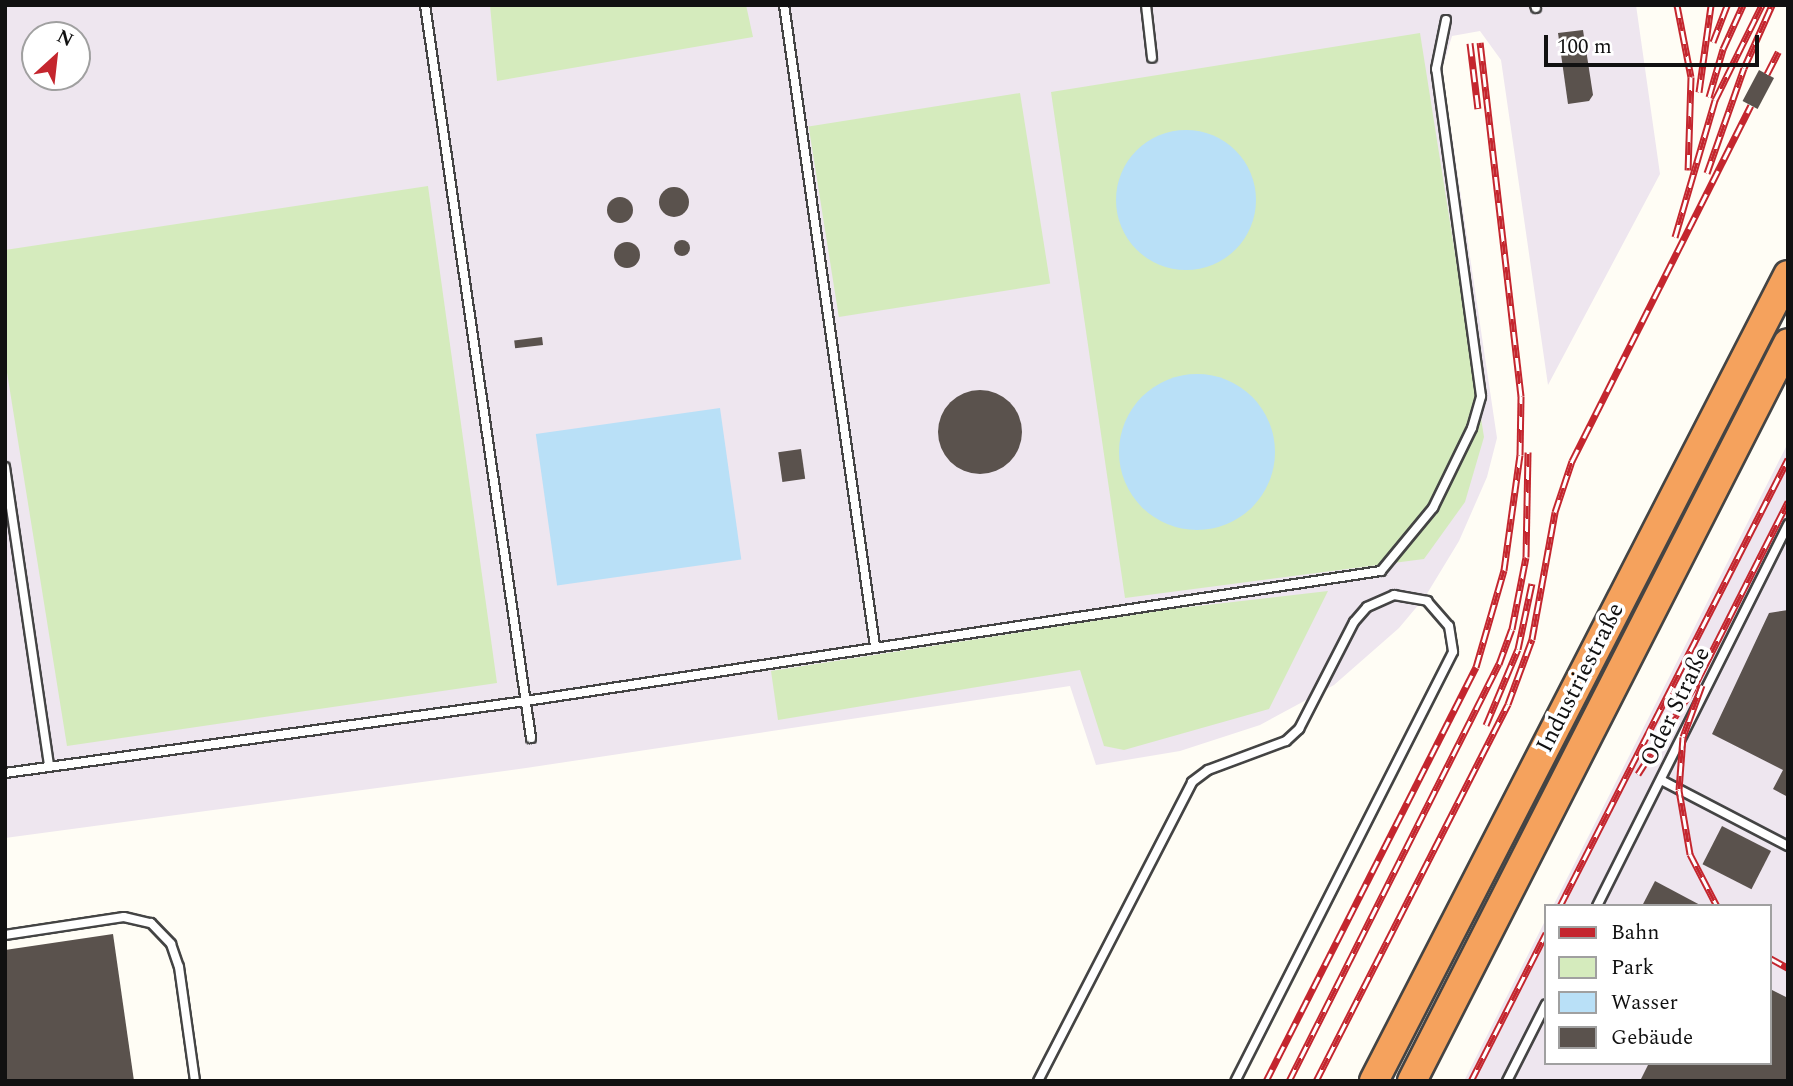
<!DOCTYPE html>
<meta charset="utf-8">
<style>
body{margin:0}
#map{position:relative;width:1793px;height:1086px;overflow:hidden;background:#fffdf5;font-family:Spectral,serif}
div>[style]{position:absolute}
.industrial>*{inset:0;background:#eee6ef}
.green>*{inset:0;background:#d5ebbd;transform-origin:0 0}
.water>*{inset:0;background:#b9e0f7;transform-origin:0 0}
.round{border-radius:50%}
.building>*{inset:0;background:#5a524d;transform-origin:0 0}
.roads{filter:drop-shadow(2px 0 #444) drop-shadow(-2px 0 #444) drop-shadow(0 2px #444) drop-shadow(0 -2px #444)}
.lane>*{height:8px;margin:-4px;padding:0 4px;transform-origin:4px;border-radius:4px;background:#fff}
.highway>*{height:28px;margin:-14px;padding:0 14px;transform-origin:14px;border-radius:14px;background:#f5a25d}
.rail>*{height:7px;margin-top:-3.5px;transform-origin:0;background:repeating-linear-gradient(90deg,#fff 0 13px,#c4262e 0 26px);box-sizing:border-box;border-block:2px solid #c4262e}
span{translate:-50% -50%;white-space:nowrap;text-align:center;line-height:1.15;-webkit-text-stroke:7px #fff;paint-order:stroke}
.street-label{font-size:24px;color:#111}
.frame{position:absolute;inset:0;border:7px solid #111;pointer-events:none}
.legend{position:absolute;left:1544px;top:904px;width:228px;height:161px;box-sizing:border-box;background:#fff;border:2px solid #a0a0a0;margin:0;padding:9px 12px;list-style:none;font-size:21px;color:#111}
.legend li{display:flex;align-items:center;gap:14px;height:35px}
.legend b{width:35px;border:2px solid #a0a0a0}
.north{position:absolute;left:21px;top:21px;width:70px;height:70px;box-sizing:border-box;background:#fff;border:2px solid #a0a0a0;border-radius:50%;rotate:27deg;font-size:19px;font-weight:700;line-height:28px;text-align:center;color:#111}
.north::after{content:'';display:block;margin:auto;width:24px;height:32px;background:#c4262e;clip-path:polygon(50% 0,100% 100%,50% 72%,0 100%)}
.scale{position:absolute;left:1544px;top:35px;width:215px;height:32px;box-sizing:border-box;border:4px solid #111;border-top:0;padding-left:9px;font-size:21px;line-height:24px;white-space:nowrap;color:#111;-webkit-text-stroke:5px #fff;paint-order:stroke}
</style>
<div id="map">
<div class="industrial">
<i style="clip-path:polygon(evenodd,5px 5px,1636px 5px,1660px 174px,1548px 385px,1501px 60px,1480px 31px,1452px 36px,1442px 69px,1497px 438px,1487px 477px,1459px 541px,1425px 597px,1399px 628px,1334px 685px,1260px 725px,1180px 751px,1096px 765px,1070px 686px,526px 768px,5px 838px,5px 5px,35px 35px,77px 35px,77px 77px,35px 77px,35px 35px)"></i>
<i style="clip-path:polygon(1788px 443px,1788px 1081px,1464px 1081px,1546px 919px,1546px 1063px,1770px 1063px,1770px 906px,1553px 906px)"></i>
</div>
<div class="green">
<i style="clip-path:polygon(490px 5px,746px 5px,753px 37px,497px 81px)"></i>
<i style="clip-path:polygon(1420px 33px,1484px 437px,1465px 502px,1424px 559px,1125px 598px,1051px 92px)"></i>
<i style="left:1020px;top:93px;width:193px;height:214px;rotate:81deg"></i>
<i style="clip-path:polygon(428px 186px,497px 683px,67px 746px,5px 360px,5px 250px)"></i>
<i style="clip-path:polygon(1328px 591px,1269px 709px,1124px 750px,1104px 746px,1080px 670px,778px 720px,771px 671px,1172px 609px)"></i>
</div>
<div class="water">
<i class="round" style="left:1116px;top:130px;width:140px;height:140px"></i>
<i class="round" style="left:1119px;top:374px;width:156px;height:156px"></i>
<i style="left:720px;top:408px;width:153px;height:186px;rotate:82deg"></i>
</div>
<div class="building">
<i style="clip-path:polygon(1583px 30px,1593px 95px,1589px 101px,1568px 104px,1558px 33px)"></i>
<i style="left:1759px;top:70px;width:17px;height:35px;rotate:28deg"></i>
<i class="round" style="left:659px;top:187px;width:30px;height:30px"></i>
<i class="round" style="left:607px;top:197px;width:26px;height:26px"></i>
<i class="round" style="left:674px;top:240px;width:16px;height:16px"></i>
<i class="round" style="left:614px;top:242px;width:26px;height:26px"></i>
<i style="left:542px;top:337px;width:8px;height:28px;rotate:83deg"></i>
<i class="round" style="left:938px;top:390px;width:84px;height:84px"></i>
<i style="left:801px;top:449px;width:30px;height:23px;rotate:82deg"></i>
<i style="clip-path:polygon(1788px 610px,1788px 797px,1773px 789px,1783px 770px,1712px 734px,1769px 613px)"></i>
<i style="left:1722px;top:826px;width:55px;height:43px;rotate:27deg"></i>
<i style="clip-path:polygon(1655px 881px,1702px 906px,1642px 906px)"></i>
<i style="clip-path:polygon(113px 934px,134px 1081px,5px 1081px,5px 950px)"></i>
<i style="clip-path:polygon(1770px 989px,1788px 998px,1788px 1081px,1640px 1081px,1649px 1063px,1770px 1063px)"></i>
</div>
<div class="roads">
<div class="lane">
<i style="left:425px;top:5px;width:741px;rotate:81.77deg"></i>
<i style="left:784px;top:5px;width:647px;rotate:81.92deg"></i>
<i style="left:1146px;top:5px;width:53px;rotate:83.5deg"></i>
<i style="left:1535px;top:5px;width:3px;rotate:72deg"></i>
<i style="left:5px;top:467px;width:302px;rotate:81.6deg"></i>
<i style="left:5px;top:773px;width:526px;rotate:-7.87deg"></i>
<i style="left:526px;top:701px;width:865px;rotate:-8.65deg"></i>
<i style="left:1381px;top:571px;width:82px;rotate:-50.5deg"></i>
<i style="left:1433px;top:508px;width:89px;rotate:-64deg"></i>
<i style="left:1472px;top:428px;width:33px;rotate:-74deg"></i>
<i style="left:1481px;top:396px;width:330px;rotate:-97.8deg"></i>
<i style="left:1436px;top:69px;width:50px;rotate:-78.5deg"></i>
<i style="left:1661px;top:780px;width:143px;rotate:27.5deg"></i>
<i style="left:1597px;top:906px;width:427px;rotate:-63.4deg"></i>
<i style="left:5px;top:935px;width:120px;rotate:-8.6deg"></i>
<i style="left:124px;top:917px;width:28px;rotate:13deg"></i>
<i style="left:151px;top:923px;width:29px;rotate:46deg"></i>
<i style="left:171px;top:944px;width:24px;rotate:71deg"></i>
<i style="left:179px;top:967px;width:115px;rotate:82deg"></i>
<i style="left:1038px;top:1081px;width:336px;rotate:-62.7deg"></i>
<i style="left:1192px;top:782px;width:20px;rotate:-37deg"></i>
<i style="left:1208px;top:770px;width:83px;rotate:-20.4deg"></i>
<i style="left:1286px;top:741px;width:18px;rotate:-43deg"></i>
<i style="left:1299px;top:729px;width:120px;rotate:-62.8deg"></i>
<i style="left:1354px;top:622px;width:20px;rotate:-49deg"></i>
<i style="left:1367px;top:607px;width:30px;rotate:-24deg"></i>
<i style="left:1394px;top:595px;width:34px;rotate:10deg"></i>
<i style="left:1427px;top:601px;width:33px;rotate:49deg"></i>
<i style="left:1449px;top:626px;width:26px;rotate:81deg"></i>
<i style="left:1453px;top:652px;width:481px;rotate:116.9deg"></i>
<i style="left:1507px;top:1081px;width:86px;rotate:-63.1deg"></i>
</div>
<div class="highway">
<i style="left:1374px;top:1081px;width:906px;rotate:-62.81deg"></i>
<i style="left:1412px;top:1081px;width:828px;rotate:-63deg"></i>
</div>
</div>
<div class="rail">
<i style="left:1677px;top:5px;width:73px;rotate:79deg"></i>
<i style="left:1691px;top:77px;width:93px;rotate:91.8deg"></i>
<i style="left:1713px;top:42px;width:40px;rotate:-69deg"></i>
<i style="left:1470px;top:43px;width:66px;rotate:83.1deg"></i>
<i style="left:1767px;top:74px;width:25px;rotate:-63deg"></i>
<i style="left:1699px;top:92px;width:88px;rotate:-82.1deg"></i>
<i style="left:1709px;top:97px;width:50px;rotate:-73.7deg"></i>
<i style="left:1723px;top:49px;width:48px;rotate:-65.6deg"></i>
<i style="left:1707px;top:173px;width:111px;rotate:-70.6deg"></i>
<i style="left:1744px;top:68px;width:69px;rotate:-66deg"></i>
<i style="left:1675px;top:237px;width:143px;rotate:-73.7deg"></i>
<i style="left:1715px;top:100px;width:106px;rotate:-63.7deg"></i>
<i style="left:1702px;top:685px;width:55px;rotate:110.1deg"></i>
<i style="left:1683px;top:737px;width:53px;rotate:94.3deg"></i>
<i style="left:1679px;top:790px;width:65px;rotate:80.2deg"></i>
<i style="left:1690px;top:854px;width:59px;rotate:62.6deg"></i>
<i style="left:1486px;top:725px;width:82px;rotate:-67.2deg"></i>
<i style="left:1518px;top:649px;width:67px;rotate:-78deg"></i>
<i style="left:1638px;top:774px;width:103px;rotate:-57.2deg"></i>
<i style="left:1694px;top:687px;width:208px;rotate:-63.1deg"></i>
<i style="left:1560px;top:906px;width:502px;rotate:-62.98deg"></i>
<i style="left:1770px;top:958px;width:21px;rotate:29deg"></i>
<i style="left:1266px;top:1081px;width:464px;rotate:-63.1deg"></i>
<i style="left:1476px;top:667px;width:101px;rotate:-73.9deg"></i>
<i style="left:1504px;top:570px;width:116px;rotate:-82.1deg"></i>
<i style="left:1520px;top:455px;width:59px;rotate:-89deg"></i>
<i style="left:1521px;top:396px;width:356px;rotate:-96.6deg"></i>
<i style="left:1289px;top:1081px;width:467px;rotate:-63.3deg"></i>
<i style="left:1499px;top:664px;width:37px;rotate:-70deg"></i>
<i style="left:1512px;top:629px;width:73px;rotate:-79deg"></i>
<i style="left:1526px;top:557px;width:105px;rotate:-88.9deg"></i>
<i style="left:1316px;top:1081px;width:423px;rotate:-63deg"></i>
<i style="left:1508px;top:704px;width:69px;rotate:-69.7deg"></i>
<i style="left:1532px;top:639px;width:129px;rotate:-79.7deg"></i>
<i style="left:1555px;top:512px;width:54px;rotate:-71.6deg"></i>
<i style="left:1572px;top:461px;width:398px;rotate:-63.3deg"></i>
<i style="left:1471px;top:1081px;width:166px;rotate:-63.1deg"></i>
</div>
<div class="street-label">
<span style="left:1581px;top:678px;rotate:-63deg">Industriestraße</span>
<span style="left:1676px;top:707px;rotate:-64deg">Oder Straße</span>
</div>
<div class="frame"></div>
<ul class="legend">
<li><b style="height:9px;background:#c4262e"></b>Bahn</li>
<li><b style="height:19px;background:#d5ebbd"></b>Park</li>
<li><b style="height:19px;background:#b9e0f7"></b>Wasser</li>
<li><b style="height:19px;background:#5a524d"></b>Gebäude</li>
</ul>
<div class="north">N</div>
<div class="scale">100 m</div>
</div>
